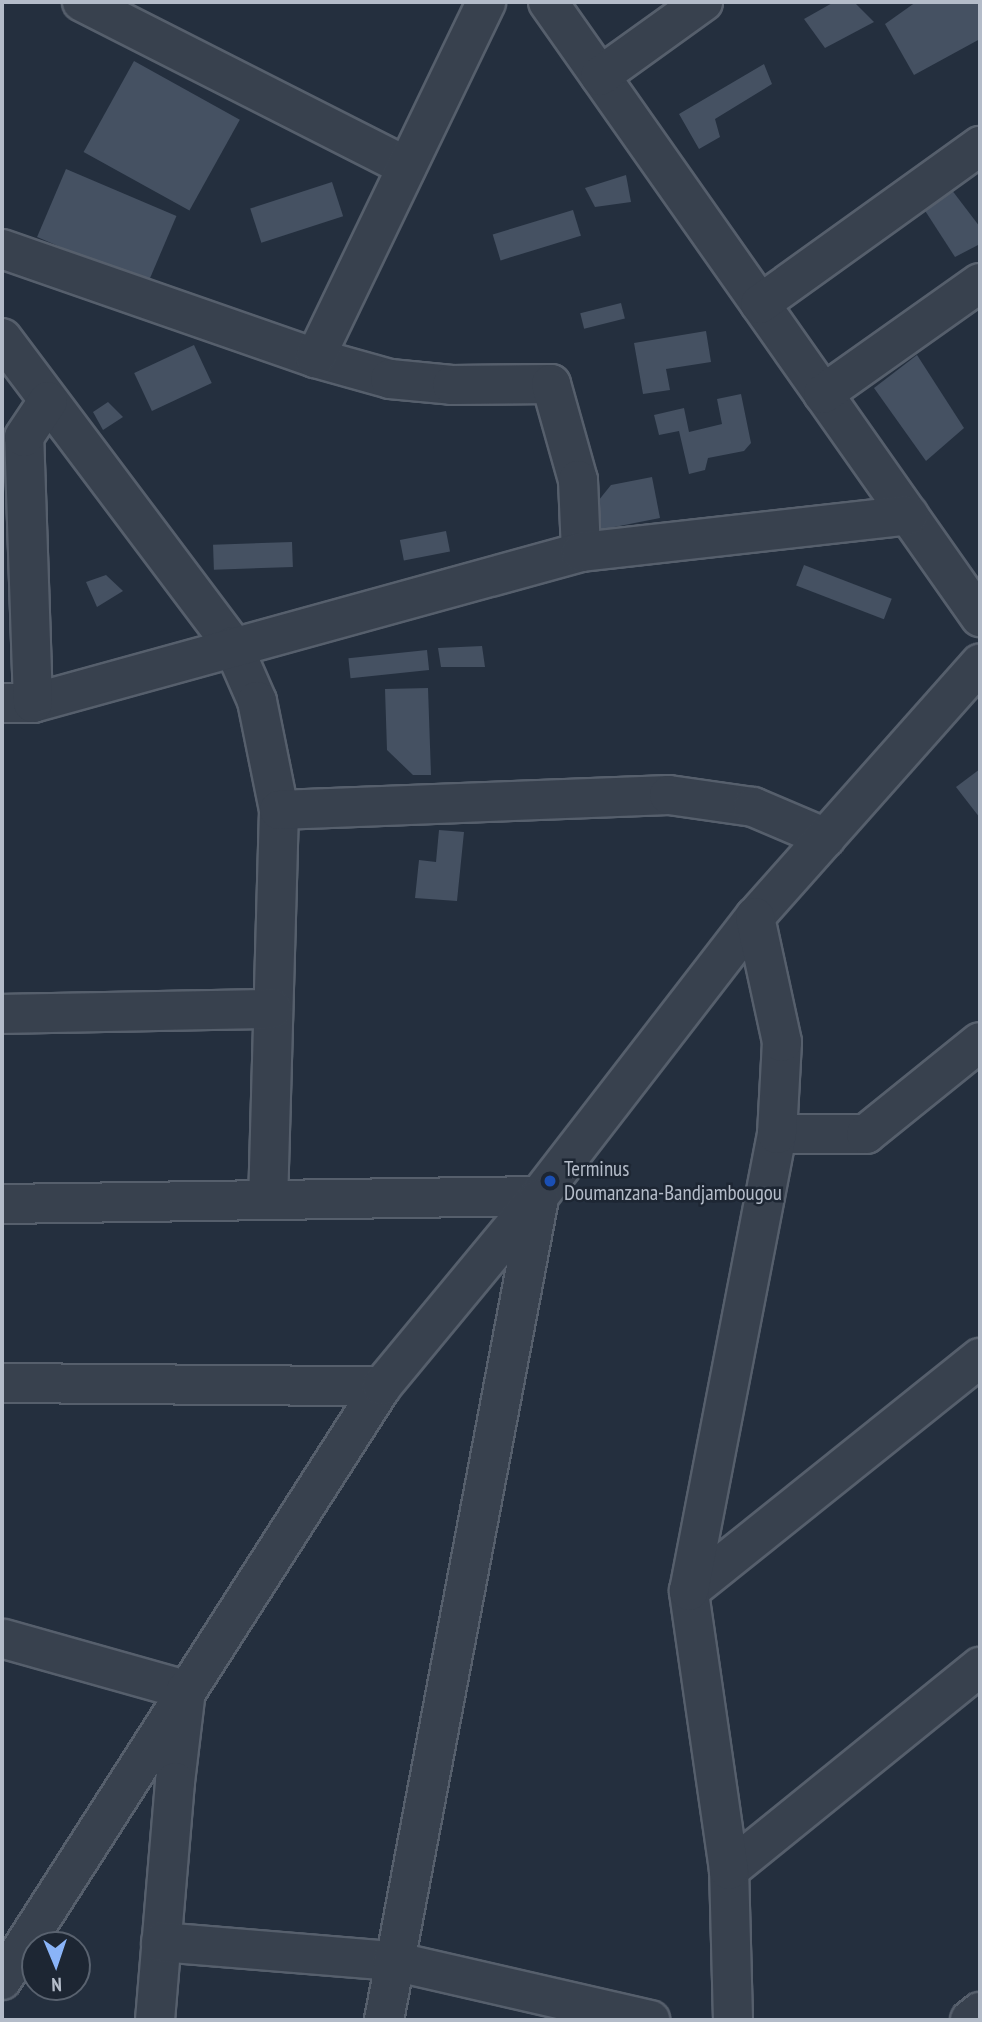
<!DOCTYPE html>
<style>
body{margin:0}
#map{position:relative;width:982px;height:2022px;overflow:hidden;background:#242f3e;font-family:"PT Sans Narrow",sans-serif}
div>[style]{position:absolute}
.building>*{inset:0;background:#455162;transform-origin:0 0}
.roads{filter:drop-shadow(2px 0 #565f6c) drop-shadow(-2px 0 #565f6c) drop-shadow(0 2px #565f6c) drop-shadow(0 -2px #565f6c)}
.minor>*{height:38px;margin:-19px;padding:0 19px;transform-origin:19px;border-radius:19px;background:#38414e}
.dots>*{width:19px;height:19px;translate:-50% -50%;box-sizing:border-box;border:4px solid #1d2633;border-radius:50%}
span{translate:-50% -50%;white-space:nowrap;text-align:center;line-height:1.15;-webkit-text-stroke:5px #1d2633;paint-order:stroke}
.poi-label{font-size:21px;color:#b4bcc9}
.left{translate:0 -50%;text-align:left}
.frame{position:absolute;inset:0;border:4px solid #b4bcc9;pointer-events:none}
.north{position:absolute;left:21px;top:1931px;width:70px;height:70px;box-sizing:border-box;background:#1d2633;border:2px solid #59626f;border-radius:50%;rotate:178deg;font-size:19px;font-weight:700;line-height:28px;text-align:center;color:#b4bcc9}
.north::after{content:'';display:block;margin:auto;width:24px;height:32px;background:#8ab4f8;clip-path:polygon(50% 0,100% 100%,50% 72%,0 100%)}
</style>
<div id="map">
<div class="building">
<i style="clip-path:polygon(834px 2px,854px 2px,874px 22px,825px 48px,804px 19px)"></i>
<i style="clip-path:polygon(916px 2px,980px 2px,980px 39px,914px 75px,885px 24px)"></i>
<i style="left:134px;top:61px;width:121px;height:104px;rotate:29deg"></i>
<i style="clip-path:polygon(764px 64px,772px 84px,715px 119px,720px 137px,699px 149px,679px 114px)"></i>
<i style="left:66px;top:169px;width:120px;height:74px;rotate:23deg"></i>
<i style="clip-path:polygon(626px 175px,631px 202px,595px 207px,585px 188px)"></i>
<i style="left:332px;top:182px;width:36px;height:86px;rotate:72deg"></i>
<i style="clip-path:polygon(948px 185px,980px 227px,980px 244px,955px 257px,922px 206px)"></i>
<i style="left:573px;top:210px;width:27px;height:84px;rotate:73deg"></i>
<i style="left:621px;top:303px;width:16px;height:42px;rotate:76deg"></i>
<i style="clip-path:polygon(706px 331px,711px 362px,666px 369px,670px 390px,643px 394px,634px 343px)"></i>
<i style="left:194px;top:345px;width:42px;height:66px;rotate:65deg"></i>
<i style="clip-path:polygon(917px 355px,964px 428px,926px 461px,874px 388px)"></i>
<i style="clip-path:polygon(741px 394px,751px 443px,744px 451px,708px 458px,705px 470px,689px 474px,679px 431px,659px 435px,654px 415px,684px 408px,689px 432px,722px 424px,717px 399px)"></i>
<i style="clip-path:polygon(108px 402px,123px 417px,103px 430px,93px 412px)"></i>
<i style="clip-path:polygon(652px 477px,660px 518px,599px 530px,594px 506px,611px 485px)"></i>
<i style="left:446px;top:531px;width:21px;height:47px;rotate:79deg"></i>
<i style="left:292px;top:542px;width:25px;height:79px;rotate:88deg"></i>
<i style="left:804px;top:565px;width:94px;height:22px;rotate:21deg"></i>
<i style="clip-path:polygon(106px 575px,123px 591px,97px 607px,86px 582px)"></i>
<i style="clip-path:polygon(482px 646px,485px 667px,441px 667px,438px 648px)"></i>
<i style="left:427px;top:650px;width:20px;height:79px;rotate:84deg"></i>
<i style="clip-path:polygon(428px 688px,431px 775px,413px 775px,387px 750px,385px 689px)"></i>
<i style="clip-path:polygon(980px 769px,980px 818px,956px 787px)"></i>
<i style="clip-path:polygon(439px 830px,464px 832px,457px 901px,415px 898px,419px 860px,436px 862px)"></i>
</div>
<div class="roads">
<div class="minor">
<i style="left:82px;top:2px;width:364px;rotate:26.9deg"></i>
<i style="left:548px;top:2px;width:752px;rotate:54.91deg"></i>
<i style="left:600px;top:76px;width:127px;rotate:-35.7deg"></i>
<i style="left:2px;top:249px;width:331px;rotate:19.2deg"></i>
<i style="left:315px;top:358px;width:78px;rotate:15.6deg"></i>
<i style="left:390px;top:379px;width:62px;rotate:5.5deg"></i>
<i style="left:452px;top:385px;width:99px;rotate:-0.6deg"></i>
<i style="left:551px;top:384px;width:100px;rotate:74.3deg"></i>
<i style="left:578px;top:480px;width:72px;rotate:87.6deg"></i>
<i style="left:760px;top:304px;width:271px;rotate:-35.7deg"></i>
<i style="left:2px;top:338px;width:385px;rotate:53.1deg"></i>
<i style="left:233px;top:646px;width:60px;rotate:66.4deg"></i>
<i style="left:257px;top:701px;width:111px;rotate:78.6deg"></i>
<i style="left:279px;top:810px;width:390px;rotate:91.6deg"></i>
<i style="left:315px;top:358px;width:395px;rotate:-64.3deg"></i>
<i style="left:823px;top:394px;width:192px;rotate:-35.3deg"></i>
<i style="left:2px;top:703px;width:31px"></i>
<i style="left:33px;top:703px;width:568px;rotate:-15.41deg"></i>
<i style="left:581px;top:552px;width:330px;rotate:-6.4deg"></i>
<i style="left:33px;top:703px;width:266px;rotate:-91.9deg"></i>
<i style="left:24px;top:437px;width:43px;rotate:-56.3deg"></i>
<i style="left:279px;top:810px;width:390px;rotate:-2.2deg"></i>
<i style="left:669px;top:795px;width:85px;rotate:8.1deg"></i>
<i style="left:753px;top:807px;width:79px;rotate:23deg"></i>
<i style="left:2px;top:1014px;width:271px;rotate:-1.1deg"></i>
<i style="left:777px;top:1134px;width:89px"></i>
<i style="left:866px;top:1134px;width:146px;rotate:-38.9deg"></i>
<i style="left:2px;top:1204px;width:537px;rotate:-0.85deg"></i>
<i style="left:2px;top:1383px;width:380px;rotate:0.5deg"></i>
<i style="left:689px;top:1591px;width:373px;rotate:-38.7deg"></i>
<i style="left:4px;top:1639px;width:189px;rotate:15.7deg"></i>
<i style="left:186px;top:1690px;width:93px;rotate:96.8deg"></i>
<i style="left:175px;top:1782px;width:239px;rotate:94.8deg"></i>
<i style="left:729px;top:1870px;width:323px;rotate:-39deg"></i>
<i style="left:161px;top:1942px;width:233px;rotate:4.7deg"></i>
<i style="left:393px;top:1961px;width:264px;rotate:12.9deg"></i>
<i style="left:2px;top:1980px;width:705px;rotate:-57.39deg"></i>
<i style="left:382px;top:1386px;width:246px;rotate:-50.4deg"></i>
<i style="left:539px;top:1196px;width:353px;rotate:-52.3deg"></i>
<i style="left:755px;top:917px;width:339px;rotate:-48.4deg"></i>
<i style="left:384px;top:2020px;width:836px;rotate:-79.32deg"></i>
<i style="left:733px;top:2020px;width:150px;rotate:-91.5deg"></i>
<i style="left:729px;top:1870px;width:282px;rotate:-98.2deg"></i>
<i style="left:689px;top:1591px;width:465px;rotate:-79.1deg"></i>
<i style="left:777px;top:1134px;width:92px;rotate:-86.9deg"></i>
<i style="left:782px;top:1042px;width:128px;rotate:-102.2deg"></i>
<i style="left:970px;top:2020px;width:13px;rotate:-39deg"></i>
</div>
</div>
<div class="dots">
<i style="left:550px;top:1181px;background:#1a4fb4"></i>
</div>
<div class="poi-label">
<span class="left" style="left:564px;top:1181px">Terminus<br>Doumanzana-Bandjambougou</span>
</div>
<div class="frame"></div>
<div class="north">N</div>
</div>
